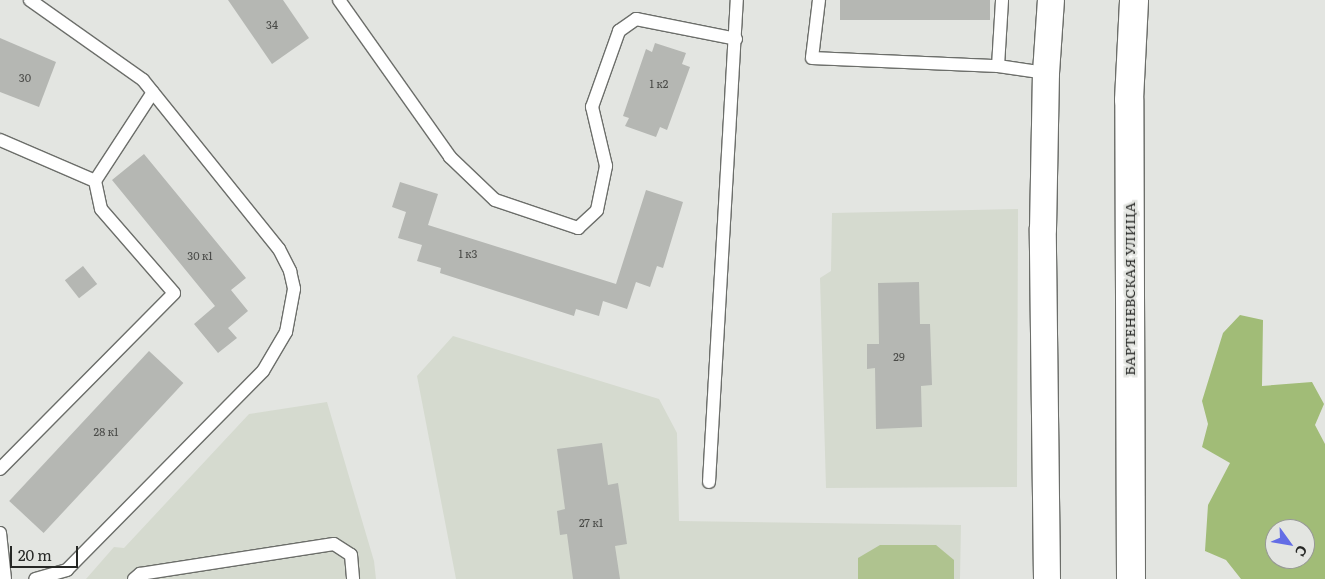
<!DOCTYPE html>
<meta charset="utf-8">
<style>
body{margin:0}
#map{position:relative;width:1325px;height:579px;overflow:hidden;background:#e3e5e1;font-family:Literata,serif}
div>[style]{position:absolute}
.built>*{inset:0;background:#d5dacf}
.green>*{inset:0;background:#afc38f}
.forest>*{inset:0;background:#a1bc77}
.building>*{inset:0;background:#b5b7b3;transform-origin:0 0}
.roads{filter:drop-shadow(1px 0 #6c6e6a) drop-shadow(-1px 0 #6c6e6a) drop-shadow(0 1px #6c6e6a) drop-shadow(0 -1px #6c6e6a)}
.lane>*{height:12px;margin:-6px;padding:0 6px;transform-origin:6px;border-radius:6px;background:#fff}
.street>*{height:26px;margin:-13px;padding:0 13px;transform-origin:13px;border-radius:13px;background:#fff}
.secondary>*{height:28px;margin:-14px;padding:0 14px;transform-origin:14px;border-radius:14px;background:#fff}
span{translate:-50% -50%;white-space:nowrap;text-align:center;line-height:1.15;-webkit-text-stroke:5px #e3e5e1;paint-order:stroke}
.number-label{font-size:11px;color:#4a4b48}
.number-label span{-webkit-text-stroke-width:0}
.street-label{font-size:14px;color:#262725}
.north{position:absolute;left:1265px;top:519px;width:50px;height:50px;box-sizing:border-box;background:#e3e5e1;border:1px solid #979996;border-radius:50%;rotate:122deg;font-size:14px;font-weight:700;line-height:20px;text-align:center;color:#262725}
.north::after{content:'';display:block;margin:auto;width:18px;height:22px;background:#636de5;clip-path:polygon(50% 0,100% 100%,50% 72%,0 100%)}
.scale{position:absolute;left:10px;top:546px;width:68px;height:22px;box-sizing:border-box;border:2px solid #262725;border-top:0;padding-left:6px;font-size:15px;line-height:18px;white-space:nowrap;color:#262725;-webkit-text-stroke:4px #e3e5e1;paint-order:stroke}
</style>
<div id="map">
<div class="built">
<i style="clip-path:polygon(1018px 209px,1017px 487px,826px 488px,820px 278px,831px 271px,832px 213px)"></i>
<i style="clip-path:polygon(453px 336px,659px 399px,677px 433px,679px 521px,961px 525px,960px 579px,456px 579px,417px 376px)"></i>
<i style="clip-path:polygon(327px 402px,374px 561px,376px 579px,86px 579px,114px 547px,124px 548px,249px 414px)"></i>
</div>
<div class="green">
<i style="clip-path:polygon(880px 545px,936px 545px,954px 560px,954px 579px,858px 579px,858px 558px)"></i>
</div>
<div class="forest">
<i style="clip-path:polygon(evenodd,1240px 315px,1263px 320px,1262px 386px,1312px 382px,1324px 404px,1315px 425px,1325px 444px,1325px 579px,1241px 579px,1226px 560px,1205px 551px,1208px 505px,1230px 463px,1202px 447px,1208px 424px,1202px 401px,1223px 333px,1240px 315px,1275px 529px,1305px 529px,1305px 559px,1275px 559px,1275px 529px)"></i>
</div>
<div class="building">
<i style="clip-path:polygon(228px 0,283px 0,309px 38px,272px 64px)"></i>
<i style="left:840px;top:0;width:150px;height:20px"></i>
<i style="clip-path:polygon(0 38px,56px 62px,39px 107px,0 92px)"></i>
<i style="clip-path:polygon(655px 43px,686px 53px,682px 64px,690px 67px,667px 130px,660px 127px,656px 137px,625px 126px,629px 118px,623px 116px,646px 49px,652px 52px)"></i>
<i style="clip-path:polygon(144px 154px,246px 278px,231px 290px,248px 311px,228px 328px,237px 338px,218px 353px,194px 324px,215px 306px,112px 180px)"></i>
<i style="clip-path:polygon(400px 182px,438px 194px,428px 225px,616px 284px,646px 190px,683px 202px,663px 268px,657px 266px,650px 287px,636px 282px,627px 309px,603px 301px,599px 316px,576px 309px,574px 316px,440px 273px,441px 268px,417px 261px,422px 245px,398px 238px,406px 212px,392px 207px)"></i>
<i style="left:83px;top:266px;width:23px;height:23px;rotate:52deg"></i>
<i style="clip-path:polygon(919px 282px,920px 324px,930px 324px,932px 385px,921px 386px,922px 427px,876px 429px,875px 368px,867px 369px,867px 344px,879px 344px,878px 283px)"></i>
<i style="left:149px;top:351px;width:47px;height:205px;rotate:43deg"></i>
<i style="clip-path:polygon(602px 443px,608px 485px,618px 483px,627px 544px,615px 546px,620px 579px,573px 579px,567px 534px,560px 535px,557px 511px,565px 509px,557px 449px)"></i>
</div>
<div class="roads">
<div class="lane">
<i style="left:30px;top:0;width:138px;rotate:35.3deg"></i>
<i style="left:143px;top:80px;width:217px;rotate:51.2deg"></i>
<i style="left:279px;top:249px;width:25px;rotate:63deg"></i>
<i style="left:290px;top:271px;width:18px;rotate:77deg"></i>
<i style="left:294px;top:289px;width:44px;rotate:100.5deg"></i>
<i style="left:286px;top:332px;width:45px;rotate:120.5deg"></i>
<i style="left:263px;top:371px;width:279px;rotate:134.6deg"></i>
<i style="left:67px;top:570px;width:33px;rotate:164deg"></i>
<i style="left:339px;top:0;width:192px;rotate:54.7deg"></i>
<i style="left:450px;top:157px;width:62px;rotate:43.7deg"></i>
<i style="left:495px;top:200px;width:88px;rotate:18.6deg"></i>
<i style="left:578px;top:228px;width:26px;rotate:-43deg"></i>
<i style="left:597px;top:210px;width:45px;rotate:-78.4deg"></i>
<i style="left:606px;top:166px;width:61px;rotate:-103.3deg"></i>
<i style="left:592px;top:107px;width:81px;rotate:-70.4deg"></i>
<i style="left:619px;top:31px;width:21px;rotate:-35deg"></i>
<i style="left:636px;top:19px;width:102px;rotate:11.3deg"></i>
<i style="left:819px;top:0;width:58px;rotate:96.9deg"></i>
<i style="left:812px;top:58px;width:186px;rotate:2.5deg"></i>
<i style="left:998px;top:66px;width:66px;rotate:-86.5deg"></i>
<i style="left:998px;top:66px;width:49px;rotate:8.3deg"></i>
<i style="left:0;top:140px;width:103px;rotate:23.3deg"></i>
<i style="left:0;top:469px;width:247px;rotate:-45.3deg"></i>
<i style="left:174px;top:293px;width:111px;rotate:-131deg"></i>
<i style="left:101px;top:209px;width:29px;rotate:-102deg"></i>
<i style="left:95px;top:181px;width:106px;rotate:-56.9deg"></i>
<i style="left:709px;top:482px;width:483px;rotate:-86.7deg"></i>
<i style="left:0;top:533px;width:46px;rotate:83.8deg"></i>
<i style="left:134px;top:579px;width:8px;rotate:-40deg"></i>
<i style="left:140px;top:574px;width:196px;rotate:-8.8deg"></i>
<i style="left:334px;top:544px;width:20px;rotate:33deg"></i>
<i style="left:351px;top:555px;width:24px;rotate:85deg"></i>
</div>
<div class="street">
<i style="left:1047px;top:579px;width:350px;rotate:-90.7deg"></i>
<i style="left:1043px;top:229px;width:156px;rotate:-88.9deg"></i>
<i style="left:1046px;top:73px;width:73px;rotate:-86.1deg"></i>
</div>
<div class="secondary">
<i style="left:1131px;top:579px;width:479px;rotate:-90.2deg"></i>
<i style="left:1129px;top:100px;width:100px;rotate:-87.1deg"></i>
</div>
</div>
<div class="number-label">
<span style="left:272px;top:24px">34</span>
<span style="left:25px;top:77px">30</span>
<span style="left:659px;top:83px">1 к2</span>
<span style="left:468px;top:253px">1 к3</span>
<span style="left:200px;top:255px">30 к1</span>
<span style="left:899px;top:356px">29</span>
<span style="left:106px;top:431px">28 к1</span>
<span style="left:591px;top:522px">27 к1</span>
</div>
<div class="street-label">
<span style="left:1129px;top:289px;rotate:-90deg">БАРТЕНЕВСКАЯ УЛИЦА</span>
</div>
<div class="north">С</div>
<div class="scale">20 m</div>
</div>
